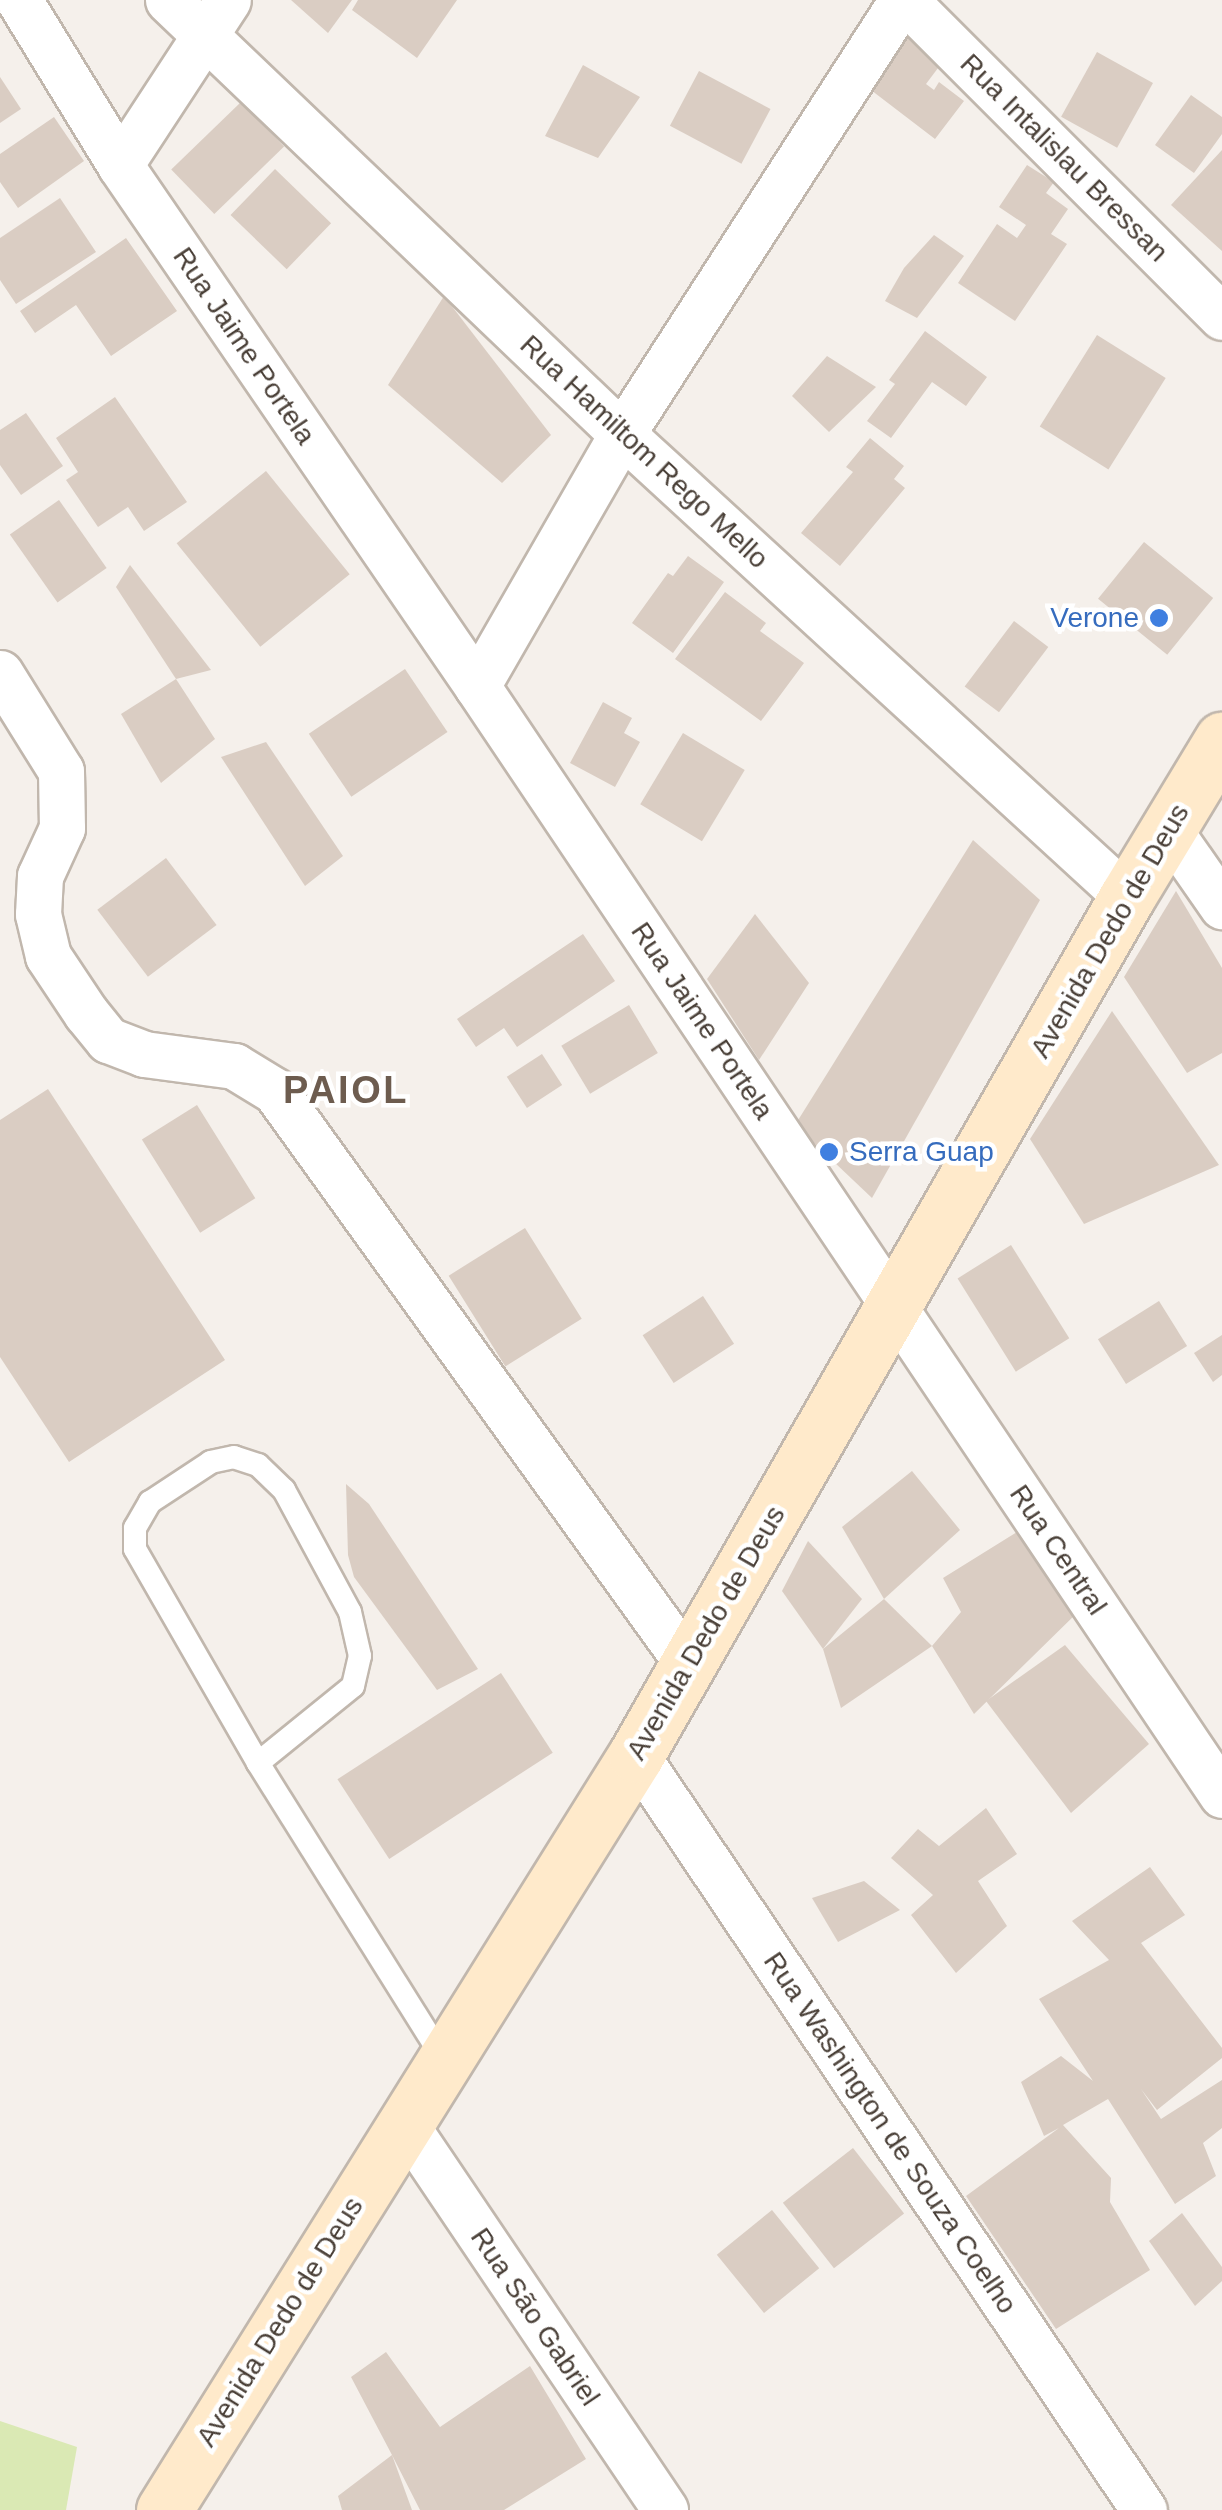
<!DOCTYPE html>
<meta charset="utf-8">
<style>
body{margin:0}
#map{position:relative;width:1222px;height:2510px;overflow:hidden;background:#f5f0eb;font-family:Helvetica,sans-serif}
div>[style]{position:absolute}
.green>*{inset:0;background:#dae9b4}
.building>*{inset:0;background:#dacdc3;transform-origin:0 0}
.roads{filter:drop-shadow(2px 0 #c1b7ad) drop-shadow(-2px 0 #c1b7ad) drop-shadow(0 2px #c1b7ad) drop-shadow(0 -2px #c1b7ad)}
.service>*{height:22px;margin:-11px;padding:0 11px;transform-origin:11px;border-radius:11px;background:#fff}
.minor>*{height:45px;margin:-22.5px;padding:0 22.5px;transform-origin:22.5px;border-radius:22.5px;background:#fff}
.secondary>*{height:55px;margin:-27.5px;padding:0 27.5px;transform-origin:27.5px;border-radius:27.5px;background:#ffeacb}
.dots>*{width:28px;height:28px;translate:-50% -50%;box-sizing:border-box;border:5px solid #fff;border-radius:50%}
span{translate:-50% -50%;white-space:nowrap;text-align:center;line-height:1.15;-webkit-text-stroke:9px #fff;paint-order:stroke}
.street-label{font-size:28px;color:#4a4038}
.shop-label{font-size:28px;color:#366cbe}
.right{translate:-100% -50%;text-align:right}
.left{translate:0 -50%;text-align:left}
.district-label{font-size:38px;color:#6d5c4f;font-weight:700;letter-spacing:2.5px}
</style>
<div id="map">
<div class="green">
<i style="clip-path:polygon(0 2421px,77px 2447px,66px 2510px,0 2510px)"></i>
</div>
<div class="building">
<i style="clip-path:polygon(291px 0,352px 0,328px 33px)"></i>
<i style="clip-path:polygon(358px 0,457px 0,417px 58px,352px 10px)"></i>
<i style="clip-path:polygon(906px 37px,941px 64px,926px 84px,934px 90px,939px 82px,964px 101px,935px 139px,867px 87px)"></i>
<i style="left:1097px;top:52px;width:64px;height:74px;rotate:29deg"></i>
<i style="clip-path:polygon(583px 65px,640px 97px,598px 158px,545px 136px)"></i>
<i style="left:699px;top:71px;width:81px;height:62px;rotate:28deg"></i>
<i style="clip-path:polygon(0 77px,21px 109px,0 123px)"></i>
<i style="clip-path:polygon(1191px 95px,1222px 117px,1222px 134px,1194px 173px,1155px 145px)"></i>
<i style="left:241px;top:102px;width:62px;height:97px;rotate:46deg"></i>
<i style="clip-path:polygon(54px 117px,84px 161px,18px 208px,0 182px,0 154px)"></i>
<i style="clip-path:polygon(1222px 150px,1222px 251px,1171px 205px)"></i>
<i style="clip-path:polygon(1027px 165px,1054px 182px,1046px 193px,1068px 209px,1051px 234px,1067px 244px,1015px 321px,958px 283px,997px 224px,1017px 238px,1026px 225px,999px 207px)"></i>
<i style="left:275px;top:169px;width:78px;height:64px;rotate:44deg"></i>
<i style="clip-path:polygon(60px 198px,96px 252px,16px 304px,0 280px,0 238px)"></i>
<i style="clip-path:polygon(934px 235px,964px 256px,917px 318px,885px 301px,904px 268px)"></i>
<i style="clip-path:polygon(126px 238px,177px 311px,111px 356px,76px 305px,35px 333px,20px 311px)"></i>
<i style="clip-path:polygon(444px 296px,551px 435px,502px 483px,388px 385px)"></i>
<i style="clip-path:polygon(925px 331px,987px 377px,966px 406px,932px 382px,891px 438px,867px 421px,895px 384px,889px 380px)"></i>
<i style="left:1097px;top:335px;width:81px;height:108px;rotate:32deg"></i>
<i style="clip-path:polygon(827px 356px,876px 387px,829px 432px,792px 396px)"></i>
<i style="clip-path:polygon(115px 397px,187px 502px,144px 531px,128px 507px,98px 527px,66px 480px,78px 472px,56px 438px)"></i>
<i style="clip-path:polygon(26px 413px,63px 466px,21px 495px,0 465px,0 430px)"></i>
<i style="clip-path:polygon(870px 438px,904px 466px,894px 479px,905px 488px,840px 566px,801px 533px,853px 472px,846px 467px)"></i>
<i style="left:266px;top:471px;width:133px;height:115px;rotate:51deg"></i>
<i style="left:59px;top:500px;width:83px;height:60px;rotate:55deg"></i>
<i style="left:1144px;top:542px;width:89px;height:73px;rotate:39deg"></i>
<i style="clip-path:polygon(688px 556px,724px 582px,673px 653px,632px 623px,668px 573px,673px 576px)"></i>
<i style="clip-path:polygon(130px 565px,211px 670px,176px 679px,116px 587px)"></i>
<i style="clip-path:polygon(725px 592px,766px 623px,760px 631px,804px 663px,761px 721px,675px 659px)"></i>
<i style="left:1014px;top:621px;width:43px;height:82px;rotate:37deg"></i>
<i style="left:405px;top:669px;width:76px;height:116px;rotate:56deg"></i>
<i style="clip-path:polygon(176px 679px,215px 739px,161px 783px,121px 714px)"></i>
<i style="clip-path:polygon(603px 702px,632px 718px,624px 733px,640px 742px,615px 787px,570px 763px)"></i>
<i style="left:683px;top:733px;width:72px;height:83px;rotate:31deg"></i>
<i style="clip-path:polygon(266px 742px,343px 856px,305px 886px,221px 757px)"></i>
<i style="clip-path:polygon(973px 840px,1040px 900px,872px 1198px,795px 1125px)"></i>
<i style="left:166px;top:858px;width:84px;height:86px;rotate:53deg"></i>
<i style="clip-path:polygon(1176px 891px,1222px 968px,1222px 1053px,1187px 1073px,1124px 977px)"></i>
<i style="clip-path:polygon(755px 914px,809px 983px,759px 1060px,707px 979px)"></i>
<i style="clip-path:polygon(583px 934px,615px 981px,517px 1047px,504px 1028px,476px 1047px,457px 1019px)"></i>
<i style="left:629px;top:1005px;width:56px;height:79px;rotate:59deg"></i>
<i style="clip-path:polygon(1112px 1011px,1219px 1165px,1084px 1224px,1030px 1139px)"></i>
<i style="left:542px;top:1054px;width:37px;height:42px;rotate:57deg"></i>
<i style="clip-path:polygon(48px 1089px,225px 1360px,69px 1462px,0 1357px,0 1120px)"></i>
<i style="left:197px;top:1105px;width:110px;height:65px;rotate:58deg"></i>
<i style="left:525px;top:1228px;width:107px;height:90px;rotate:58deg"></i>
<i style="left:1011px;top:1245px;width:110px;height:63px;rotate:58deg"></i>
<i style="left:703px;top:1296px;width:57px;height:72px;rotate:57deg"></i>
<i style="left:1159px;top:1301px;width:53px;height:72px;rotate:58deg"></i>
<i style="clip-path:polygon(1222px 1335px,1222px 1375px,1213px 1382px,1194px 1353px)"></i>
<i style="clip-path:polygon(912px 1471px,960px 1530px,884px 1599px,842px 1527px)"></i>
<i style="clip-path:polygon(346px 1484px,369px 1504px,478px 1669px,437px 1690px,354px 1577px,348px 1555px)"></i>
<i style="clip-path:polygon(1017px 1532px,1046px 1556px,1080px 1610px,974px 1714px,932px 1646px,961px 1612px,943px 1578px)"></i>
<i style="clip-path:polygon(808px 1541px,862px 1599px,823px 1649px,782px 1591px)"></i>
<i style="clip-path:polygon(884px 1599px,932px 1646px,841px 1708px,823px 1649px)"></i>
<i style="clip-path:polygon(1065px 1645px,1149px 1744px,1071px 1813px,986px 1701px)"></i>
<i style="left:501px;top:1673px;width:95px;height:195px;rotate:57deg"></i>
<i style="clip-path:polygon(986px 1808px,1017px 1854px,978px 1881px,1007px 1926px,956px 1973px,911px 1915px,933px 1895px,891px 1858px,918px 1829px,939px 1846px)"></i>
<i style="clip-path:polygon(1150px 1867px,1185px 1915px,1141px 1943px,1222px 2048px,1222px 2058px,1157px 2110px,1141px 2089px,1161px 2119px,1222px 2080px,1222px 2128px,1203px 2143px,1216px 2176px,1175px 2204px,1108px 2099px,1063px 2125px,1111px 2178px,1110px 2202px,1150px 2270px,1056px 2329px,966px 2196px,1059px 2128px,1044px 2136px,1021px 2082px,1061px 2056px,1093px 2081px,1039px 1999px,1109px 1960px,1072px 1921px)"></i>
<i style="clip-path:polygon(864px 1881px,900px 1910px,838px 1942px,812px 1898px)"></i>
<i style="left:853px;top:2148px;width:83px;height:89px;rotate:52deg"></i>
<i style="left:772px;top:2210px;width:75px;height:71px;rotate:51deg"></i>
<i style="clip-path:polygon(1182px 2213px,1222px 2267px,1222px 2281px,1195px 2306px,1149px 2241px)"></i>
<i style="clip-path:polygon(386px 2352px,440px 2427px,530px 2366px,586px 2459px,504px 2510px,420px 2510px,392px 2455px,412px 2510px,342px 2510px,338px 2496px,392px 2455px,351px 2377px)"></i>
</div>
<div class="roads">
<div class="service">
<i style="left:258px;top:1763px;width:122px;rotate:-39deg"></i>
<i style="left:353px;top:1686px;width:31px;rotate:-77deg"></i>
<i style="left:360px;top:1656px;width:45px;rotate:-102.8deg"></i>
<i style="left:350px;top:1612px;width:139px;rotate:-118.4deg"></i>
<i style="left:284px;top:1490px;width:36px;rotate:-136deg"></i>
<i style="left:258px;top:1465px;width:25px;rotate:-162deg"></i>
<i style="left:234px;top:1457px;width:24px;rotate:168deg"></i>
<i style="left:211px;top:1462px;width:73px;rotate:146.7deg"></i>
<i style="left:150px;top:1502px;width:30px;rotate:120deg"></i>
<i style="left:135px;top:1528px;width:21px;rotate:90deg"></i>
<i style="left:135px;top:1549px;width:247px;rotate:60.1deg"></i>
<i style="left:258px;top:1763px;width:350px;rotate:57.9deg"></i>
</div>
<div class="minor">
<i style="left:19px;top:0;width:193px;rotate:58.5deg"></i>
<i style="left:120px;top:165px;width:632px;rotate:55.58deg"></i>
<i style="left:477px;top:686px;width:1336px;rotate:56.11deg"></i>
<i style="left:168px;top:0;width:628px;rotate:43.71deg"></i>
<i style="left:622px;top:434px;width:685px;rotate:42.52deg"></i>
<i style="left:905px;top:0;width:448px;rotate:45deg"></i>
<i style="left:120px;top:165px;width:197px;rotate:-56.8deg"></i>
<i style="left:0;top:673px;width:115px;rotate:58.1deg"></i>
<i style="left:61px;top:771px;width:57px;rotate:89deg"></i>
<i style="left:62px;top:828px;width:53px;rotate:114.6deg"></i>
<i style="left:40px;top:876px;width:38px;rotate:93deg"></i>
<i style="left:38px;top:914px;width:43px;rotate:76.6deg"></i>
<i style="left:48px;top:956px;width:69px;rotate:56.3deg"></i>
<i style="left:86px;top:1013px;width:35px;rotate:51deg"></i>
<i style="left:108px;top:1040px;width:39px;rotate:21deg"></i>
<i style="left:144px;top:1054px;width:91px;rotate:7.6deg"></i>
<i style="left:234px;top:1066px;width:48px;rotate:31.4deg"></i>
<i style="left:275px;top:1091px;width:706px;rotate:54.22deg"></i>
<i style="left:477px;top:686px;width:291px;rotate:-60.1deg"></i>
<i style="left:622px;top:434px;width:516px;rotate:-57.17deg"></i>
<i style="left:1169px;top:830px;width:93px;rotate:55.1deg"></i>
<i style="left:636px;top:1755px;width:910px;rotate:56.07deg"></i>
<i style="left:405px;top:2124px;width:465px;rotate:56deg"></i>
</div>
<div class="secondary">
<i style="left:164px;top:2510px;width:890px;rotate:-57.99deg"></i>
<i style="left:636px;top:1755px;width:989px;rotate:-60.22deg"></i>
<i style="left:1127px;top:897px;width:184px;rotate:-58.8deg"></i>
</div>
</div>
<div class="dots">
<i style="left:1159px;top:618px;background:#3f7fe0"></i>
<i style="left:829px;top:1152px;background:#3f7fe0"></i>
</div>
<div class="street-label">
<span style="left:1064px;top:158px;rotate:45deg">Rua Intalislau Bressan</span>
<span style="left:244px;top:346px;rotate:56deg">Rua Jaime Portela</span>
<span style="left:644px;top:452px;rotate:43deg">Rua Hamiltom Rego Mello</span>
<span style="left:1110px;top:931px;rotate:-60deg">Avenida Dedo de Deus</span>
<span style="left:702px;top:1021px;rotate:56deg">Rua Jaime Portela</span>
<span style="left:1058px;top:1550px;rotate:56deg">Rua Central</span>
<span style="left:706px;top:1633px;rotate:-60deg">Avenida Dedo de Deus</span>
<span style="left:890px;top:2133px;rotate:56deg">Rua Washington de Souza Coelho</span>
<span style="left:535px;top:2317px;rotate:56deg">Rua São Gabriel</span>
<span style="left:280px;top:2322px;rotate:-58deg">Avenida Dedo de Deus</span>
</div>
<div class="shop-label">
<span class="right" style="left:1139px;top:618px">Verone</span>
<span class="left" style="left:849px;top:1152px">Serra Guap</span>
</div>
<div class="district-label">
<span style="left:346px;top:1091px">PAIOL</span>
</div>
</div>
